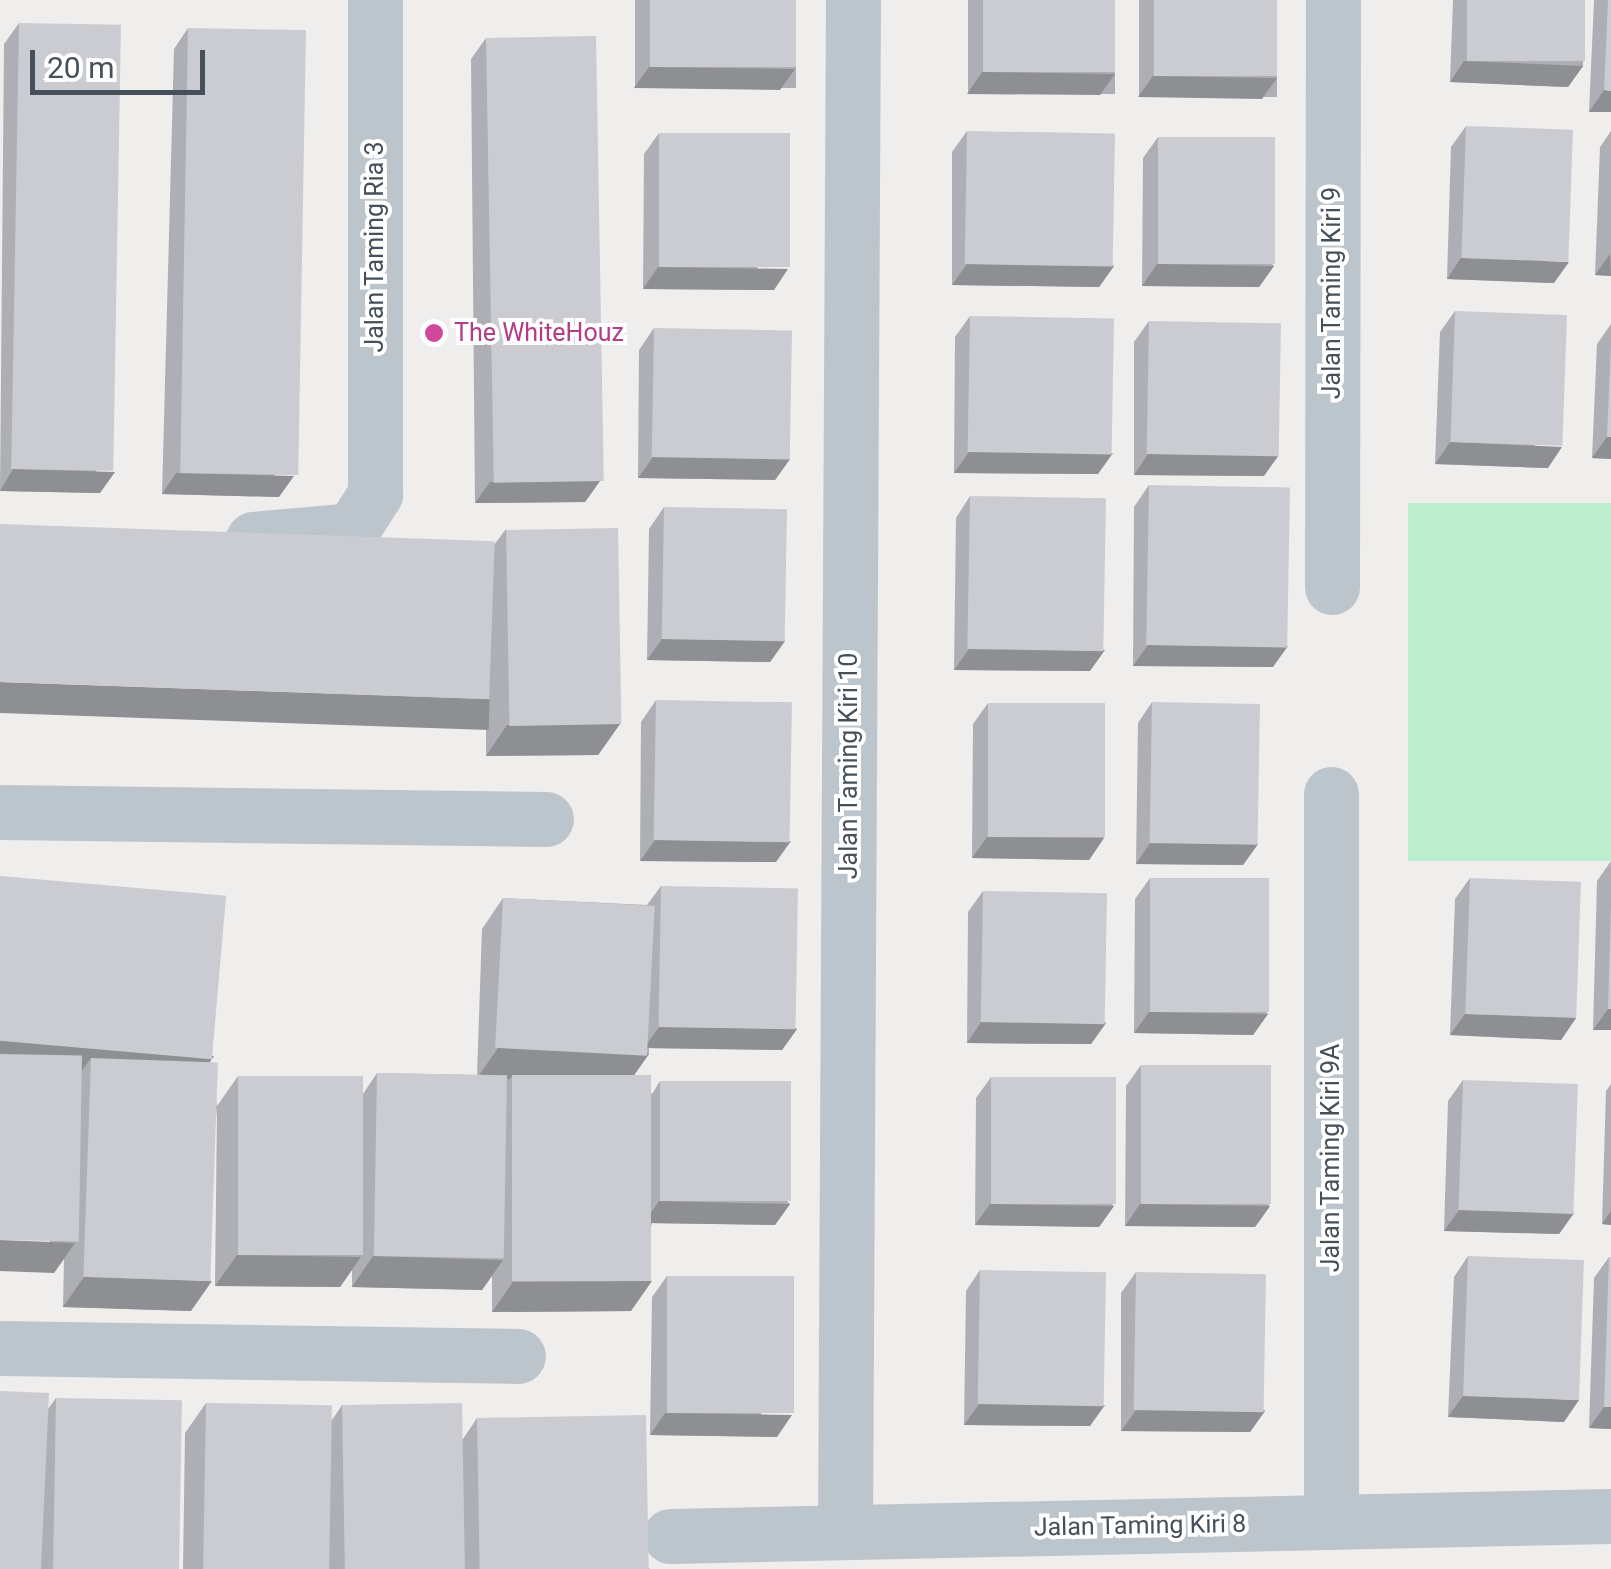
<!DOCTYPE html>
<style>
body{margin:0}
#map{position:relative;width:1611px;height:1569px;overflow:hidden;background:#f0eded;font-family:Roboto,sans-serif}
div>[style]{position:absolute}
.green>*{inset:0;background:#bcedcf;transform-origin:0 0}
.minor>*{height:55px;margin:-27.5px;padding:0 27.5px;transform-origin:27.5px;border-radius:27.5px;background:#bcc5cc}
.wall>*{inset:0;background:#aeafb5;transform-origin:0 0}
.shaded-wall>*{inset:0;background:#8d8f93;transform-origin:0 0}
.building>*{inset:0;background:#caccd2;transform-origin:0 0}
.dots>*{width:28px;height:28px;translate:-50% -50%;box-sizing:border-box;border:5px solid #fff;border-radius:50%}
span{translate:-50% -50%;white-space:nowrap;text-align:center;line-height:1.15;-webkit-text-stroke:8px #fff;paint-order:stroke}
.street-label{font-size:25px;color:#46505a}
.hotel-label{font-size:25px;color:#b23c85}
.left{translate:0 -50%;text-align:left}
.scale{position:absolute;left:30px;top:50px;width:175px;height:45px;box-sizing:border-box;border:5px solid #46505a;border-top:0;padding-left:12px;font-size:30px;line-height:35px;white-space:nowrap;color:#46505a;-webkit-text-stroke:8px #fff;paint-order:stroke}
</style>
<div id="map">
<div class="green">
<i style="left:1611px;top:503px;width:358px;height:203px;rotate:90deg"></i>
</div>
<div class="minor">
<i style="left:253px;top:539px;width:99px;rotate:-5.2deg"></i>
<i style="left:352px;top:530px;width:43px;rotate:-57.4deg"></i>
<i style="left:375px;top:494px;width:494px;rotate:-90deg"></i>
<i style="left:1332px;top:587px;width:587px;rotate:-89.9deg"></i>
<i style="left:1331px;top:794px;width:728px;rotate:90deg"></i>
<i style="left:0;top:812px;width:546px;rotate:0.73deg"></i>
<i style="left:0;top:1348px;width:518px;rotate:0.88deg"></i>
<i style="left:845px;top:1532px;width:1532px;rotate:-89.7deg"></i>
<i style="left:670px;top:1536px;width:941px;rotate:-1.22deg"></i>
</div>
<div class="wall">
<i style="left:635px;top:0;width:161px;height:88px"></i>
<i style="left:968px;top:0;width:147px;height:94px"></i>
<i style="left:1139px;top:0;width:138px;height:97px"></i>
<i style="clip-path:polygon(1453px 0,1585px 0,1583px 66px,1568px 87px,1450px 82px)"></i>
<i style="clip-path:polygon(1594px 0,1611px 0,1611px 112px,1589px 112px)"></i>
<i style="clip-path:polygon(19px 23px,100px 493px,0 491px,4px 44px)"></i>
<i style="clip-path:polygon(188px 28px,279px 497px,162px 494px,174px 49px)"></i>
<i style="clip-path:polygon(486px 38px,600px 481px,585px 502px,475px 503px,471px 59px)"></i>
<i style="clip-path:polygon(1466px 126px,1554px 283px,1447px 279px,1451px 147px)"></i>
<i style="clip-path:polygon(967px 131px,1114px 266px,1099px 287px,952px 285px,952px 152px)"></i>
<i style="clip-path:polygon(1611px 131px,1611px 276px,1595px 275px,1600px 147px)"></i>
<i style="clip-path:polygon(659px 133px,774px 290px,643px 289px,644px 154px)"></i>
<i style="clip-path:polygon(1158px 137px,1274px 266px,1259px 287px,1142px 286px,1143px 158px)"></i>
<i style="clip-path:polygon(1455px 311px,1548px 468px,1435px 464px,1440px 332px)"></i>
<i style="clip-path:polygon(970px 316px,1098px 474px,954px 473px,955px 337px)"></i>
<i style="clip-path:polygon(1149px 321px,1264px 476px,1134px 475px,1134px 342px)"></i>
<i style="clip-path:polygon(1611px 324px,1611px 459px,1592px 458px,1597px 344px)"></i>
<i style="clip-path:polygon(654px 328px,790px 459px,775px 480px,638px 478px,639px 350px)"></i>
<i style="clip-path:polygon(1149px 485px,1273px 667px,1133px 666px,1134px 507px)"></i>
<i style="clip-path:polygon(970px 496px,1090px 671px,954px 670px,956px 518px)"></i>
<i style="clip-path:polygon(664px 507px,785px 641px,770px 662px,647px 660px,649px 529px)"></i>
<i style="clip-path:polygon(506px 529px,620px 724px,598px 755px,486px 756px,486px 703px,469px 727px,494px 545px)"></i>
<i style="clip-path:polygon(656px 700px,776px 862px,640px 861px,641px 722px)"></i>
<i style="clip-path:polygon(1152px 702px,1258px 844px,1243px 865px,1136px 864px,1138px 723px)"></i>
<i style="clip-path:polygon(988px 703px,1104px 838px,1089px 860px,972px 858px,973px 724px)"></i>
<i style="clip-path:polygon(1611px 861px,1611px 1030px,1593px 1030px,1597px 881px)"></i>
<i style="clip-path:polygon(0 876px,210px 1062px,217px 1106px,238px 1076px,363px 1094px,377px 1073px,477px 1075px,482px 929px,503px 898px,647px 905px,661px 886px,797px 1029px,782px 1050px,649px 1048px,649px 1054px,634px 1075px,652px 1094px,660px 1081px,790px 1204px,775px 1225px,652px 1223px,631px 1311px,492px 1312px,492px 1276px,482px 1290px,352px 1287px,352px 1270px,340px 1287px,215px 1286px,217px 1109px,191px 1311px,63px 1307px,64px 1259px,54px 1273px)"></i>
<i style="clip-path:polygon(1150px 878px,1268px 1014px,1253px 1035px,1134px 1033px,1135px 899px)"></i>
<i style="clip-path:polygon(1470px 878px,1576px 1018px,1561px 1040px,1450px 1035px,1455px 899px)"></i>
<i style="clip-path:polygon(983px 891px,1106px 1023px,1091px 1044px,967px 1043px,968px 912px)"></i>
<i style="clip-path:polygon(1141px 1065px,1270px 1206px,1255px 1227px,1125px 1226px,1126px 1086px)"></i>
<i style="clip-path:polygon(991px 1077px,1114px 1206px,1099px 1227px,975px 1225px,976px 1098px)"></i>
<i style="clip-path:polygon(1463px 1080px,1574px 1213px,1559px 1234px,1444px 1231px,1448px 1101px)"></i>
<i style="clip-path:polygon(1611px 1084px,1611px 1225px,1602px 1224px,1606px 1091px)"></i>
<i style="clip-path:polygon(1468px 1256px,1564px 1422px,1448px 1417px,1454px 1277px)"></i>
<i style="clip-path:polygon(1609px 1257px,1611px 1429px,1589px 1428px,1594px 1278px)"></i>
<i style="clip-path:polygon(980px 1270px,1090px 1426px,964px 1425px,966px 1291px)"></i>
<i style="clip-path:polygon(1136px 1272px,1265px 1411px,1250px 1432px,1121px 1431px,1121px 1293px)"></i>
<i style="clip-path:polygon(667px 1276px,777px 1437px,650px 1435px,652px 1297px)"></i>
<i style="clip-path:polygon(56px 1398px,178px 1569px,0 1569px,48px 1409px)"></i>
<i style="clip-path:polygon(206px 1403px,332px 1420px,342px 1405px,463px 1439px,477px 1418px,650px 1569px,183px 1569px,185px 1433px)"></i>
</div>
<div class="shaded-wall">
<i style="clip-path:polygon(1464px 61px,1583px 66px,1568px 87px,1450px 82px)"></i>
<i style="clip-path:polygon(649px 67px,795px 69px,780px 90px,634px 88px)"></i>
<i style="clip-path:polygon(982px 72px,1115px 74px,1100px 95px,967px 94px)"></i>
<i style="clip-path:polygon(1153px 76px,1277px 78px,1262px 99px,1138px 97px)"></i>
<i style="clip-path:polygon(1604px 90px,1611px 91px,1611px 112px,1589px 112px)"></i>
<i style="clip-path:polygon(1610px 254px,1611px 276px,1595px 275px)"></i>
<i style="clip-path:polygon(1461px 258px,1569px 262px,1554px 283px,1447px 279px)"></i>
<i style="clip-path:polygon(967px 264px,1114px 266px,1099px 287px,952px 285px)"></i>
<i style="clip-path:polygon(1157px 264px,1274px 266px,1259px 287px,1142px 286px)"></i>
<i style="clip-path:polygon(658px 267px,788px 269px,774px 290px,643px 289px)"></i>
<i style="clip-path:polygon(1607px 437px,1611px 437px,1611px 459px,1592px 458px)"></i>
<i style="clip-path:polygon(1450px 442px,1562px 447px,1548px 468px,1435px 464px)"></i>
<i style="clip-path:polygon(969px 452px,1113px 453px,1098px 474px,954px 473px)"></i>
<i style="clip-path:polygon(1148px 454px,1279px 455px,1264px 476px,1134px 475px)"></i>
<i style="clip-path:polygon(653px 457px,790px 459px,775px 480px,638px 478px)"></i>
<i style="clip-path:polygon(13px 469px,115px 472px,100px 493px,0 491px)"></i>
<i style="clip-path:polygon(176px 473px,294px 476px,279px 497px,162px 494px)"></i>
<i style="clip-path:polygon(600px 481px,585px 502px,475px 503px,490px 482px)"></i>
<i style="clip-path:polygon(662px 639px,785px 641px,770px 662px,647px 660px)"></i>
<i style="clip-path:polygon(1148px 645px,1288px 646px,1273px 667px,1133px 666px)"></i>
<i style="clip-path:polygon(969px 649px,1105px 650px,1090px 671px,954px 670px)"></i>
<i style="left:0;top:682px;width:490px;height:31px;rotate:2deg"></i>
<i style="clip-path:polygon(620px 724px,598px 755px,486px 756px,507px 725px)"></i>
<i style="clip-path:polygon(987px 837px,1104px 838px,1089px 860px,972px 858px)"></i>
<i style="clip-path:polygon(655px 840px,791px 841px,776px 862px,640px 861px)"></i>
<i style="clip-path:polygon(1150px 843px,1258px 844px,1243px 865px,1136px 864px)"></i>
<i style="clip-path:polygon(1608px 1009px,1611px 1009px,1611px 1030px,1593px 1030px)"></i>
<i style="clip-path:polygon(1149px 1012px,1268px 1014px,1253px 1035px,1134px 1033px)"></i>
<i style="clip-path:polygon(1465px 1014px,1576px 1018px,1561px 1040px,1450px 1035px)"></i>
<i style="clip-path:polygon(981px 1022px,1106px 1023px,1091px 1044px,967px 1043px)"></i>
<i style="clip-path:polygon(659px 1027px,797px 1029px,782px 1050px,644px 1048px)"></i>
<i style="clip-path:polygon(0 1040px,214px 1056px,193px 1086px,91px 1058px,77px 1077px,0 1072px)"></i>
<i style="clip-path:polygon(498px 1048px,649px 1054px,628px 1084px,512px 1076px,510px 1079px,477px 1078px)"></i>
<i style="clip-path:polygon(659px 1201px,790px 1204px,775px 1225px,644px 1223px)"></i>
<i style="clip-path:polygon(990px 1204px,1114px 1206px,1099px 1227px,975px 1225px)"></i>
<i style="clip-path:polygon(1140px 1204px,1270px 1206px,1255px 1227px,1125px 1226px)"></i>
<i style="clip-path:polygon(1459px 1210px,1574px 1213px,1559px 1234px,1444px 1231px)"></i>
<i style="clip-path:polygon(1611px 1211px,1611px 1225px,1602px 1224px)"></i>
<i style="clip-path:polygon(0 1240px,75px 1243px,54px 1273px,0 1271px)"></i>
<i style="clip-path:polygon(237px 1255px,361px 1257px,340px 1287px,215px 1286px)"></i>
<i style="clip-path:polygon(373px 1256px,503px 1260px,482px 1290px,352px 1287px)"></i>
<i style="clip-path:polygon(84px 1277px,212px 1281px,191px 1311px,63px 1307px)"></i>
<i style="clip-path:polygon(652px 1281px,631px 1311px,492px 1312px,513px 1282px)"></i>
<i style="clip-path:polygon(1463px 1396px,1579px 1400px,1564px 1422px,1448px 1417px)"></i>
<i style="clip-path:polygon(979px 1404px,1105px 1405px,1090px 1426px,964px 1425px)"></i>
<i style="clip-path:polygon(1604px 1407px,1611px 1407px,1611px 1429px,1589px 1428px)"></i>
<i style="clip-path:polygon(1136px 1410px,1265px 1411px,1250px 1432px,1121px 1431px)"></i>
<i style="clip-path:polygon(665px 1413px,792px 1415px,777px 1437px,650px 1435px)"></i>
</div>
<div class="building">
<i style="left:650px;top:0;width:146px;height:67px"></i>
<i style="left:983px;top:0;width:132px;height:72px"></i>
<i style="left:1154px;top:0;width:123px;height:76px"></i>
<i style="left:1467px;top:0;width:118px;height:61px"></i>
<i style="clip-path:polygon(1608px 0,1611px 0,1611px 91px,1604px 90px)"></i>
<i style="left:19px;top:23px;width:102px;height:446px;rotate:1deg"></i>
<i style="left:188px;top:28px;width:118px;height:445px;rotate:1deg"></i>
<i style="left:596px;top:36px;width:445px;height:110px;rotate:89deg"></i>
<i style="left:1466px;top:126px;width:107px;height:132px;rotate:2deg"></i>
<i style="left:967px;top:131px;width:148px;height:133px;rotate:1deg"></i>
<i style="left:659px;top:133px;width:131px;height:134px"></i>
<i style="left:1158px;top:137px;width:117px;height:127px"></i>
<i style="left:1455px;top:311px;width:112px;height:131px;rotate:2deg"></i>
<i style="left:970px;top:316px;width:144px;height:136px;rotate:1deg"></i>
<i style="left:1149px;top:321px;width:132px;height:133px;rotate:1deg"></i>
<i style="left:654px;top:328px;width:138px;height:129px;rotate:1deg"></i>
<i style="clip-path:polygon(1611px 342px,1611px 437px,1607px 437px)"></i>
<i style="left:1149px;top:485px;width:141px;height:160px;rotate:1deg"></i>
<i style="left:970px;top:496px;width:136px;height:153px;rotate:1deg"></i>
<i style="left:664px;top:507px;width:123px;height:132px;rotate:1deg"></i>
<i style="left:0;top:524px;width:495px;height:158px;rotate:2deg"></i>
<i style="left:618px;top:528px;width:196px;height:112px;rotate:89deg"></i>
<i style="left:656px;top:700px;width:136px;height:140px;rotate:1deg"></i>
<i style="left:1152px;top:702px;width:108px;height:141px;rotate:1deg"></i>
<i style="left:988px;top:703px;width:117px;height:134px"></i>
<i style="left:0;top:876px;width:227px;height:164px;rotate:5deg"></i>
<i style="left:1150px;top:878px;width:119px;height:134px"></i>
<i style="left:1470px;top:878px;width:111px;height:136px;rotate:2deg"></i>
<i style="left:661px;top:886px;width:137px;height:141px;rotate:1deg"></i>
<i style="left:983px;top:891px;width:124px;height:131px;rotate:1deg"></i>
<i style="left:503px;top:898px;width:152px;height:150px;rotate:3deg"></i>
<i style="clip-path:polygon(1611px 905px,1611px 1009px,1608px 1009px)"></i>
<i style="left:0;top:1054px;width:82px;height:186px;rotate:1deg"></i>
<i style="left:91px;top:1058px;width:127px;height:219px;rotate:2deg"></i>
<i style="left:1141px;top:1065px;width:130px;height:139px"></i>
<i style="left:377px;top:1073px;width:130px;height:183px;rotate:1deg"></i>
<i style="left:651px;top:1075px;width:206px;height:139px;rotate:90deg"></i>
<i style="left:238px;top:1076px;width:125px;height:179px"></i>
<i style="left:991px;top:1077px;width:125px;height:127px"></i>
<i style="left:1463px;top:1080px;width:115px;height:130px;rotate:2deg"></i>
<i style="left:660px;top:1081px;width:131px;height:120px"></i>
<i style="left:1468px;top:1256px;width:116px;height:140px;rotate:2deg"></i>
<i style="clip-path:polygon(1609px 1257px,1611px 1257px,1611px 1407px,1604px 1407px)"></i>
<i style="left:980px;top:1270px;width:126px;height:134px;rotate:1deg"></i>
<i style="left:1136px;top:1272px;width:130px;height:138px;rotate:1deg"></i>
<i style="left:667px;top:1276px;width:127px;height:137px"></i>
<i style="clip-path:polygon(0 1391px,49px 1393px,41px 1569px,0 1569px)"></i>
<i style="left:56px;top:1398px;width:126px;height:171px;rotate:1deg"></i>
<i style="left:206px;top:1403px;width:126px;height:166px;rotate:1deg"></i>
<i style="left:462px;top:1403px;width:166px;height:120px;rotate:89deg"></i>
<i style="left:646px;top:1415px;width:154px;height:169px;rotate:89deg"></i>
</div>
<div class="dots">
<i style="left:434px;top:333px;background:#d1479c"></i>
</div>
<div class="street-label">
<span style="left:375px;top:247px;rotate:-90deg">Jalan Taming Ria 3</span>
<span style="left:1332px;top:293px;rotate:-90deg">Jalan Taming Kiri 9</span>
<span style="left:849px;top:766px;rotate:-90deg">Jalan Taming Kiri 10</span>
<span style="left:1331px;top:1158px;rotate:-90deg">Jalan Taming Kiri 9A</span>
<span style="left:1140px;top:1526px;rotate:-1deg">Jalan Taming Kiri 8</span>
</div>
<div class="hotel-label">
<span class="left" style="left:454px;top:333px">The WhiteHouz</span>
</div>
<div class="scale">20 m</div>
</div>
